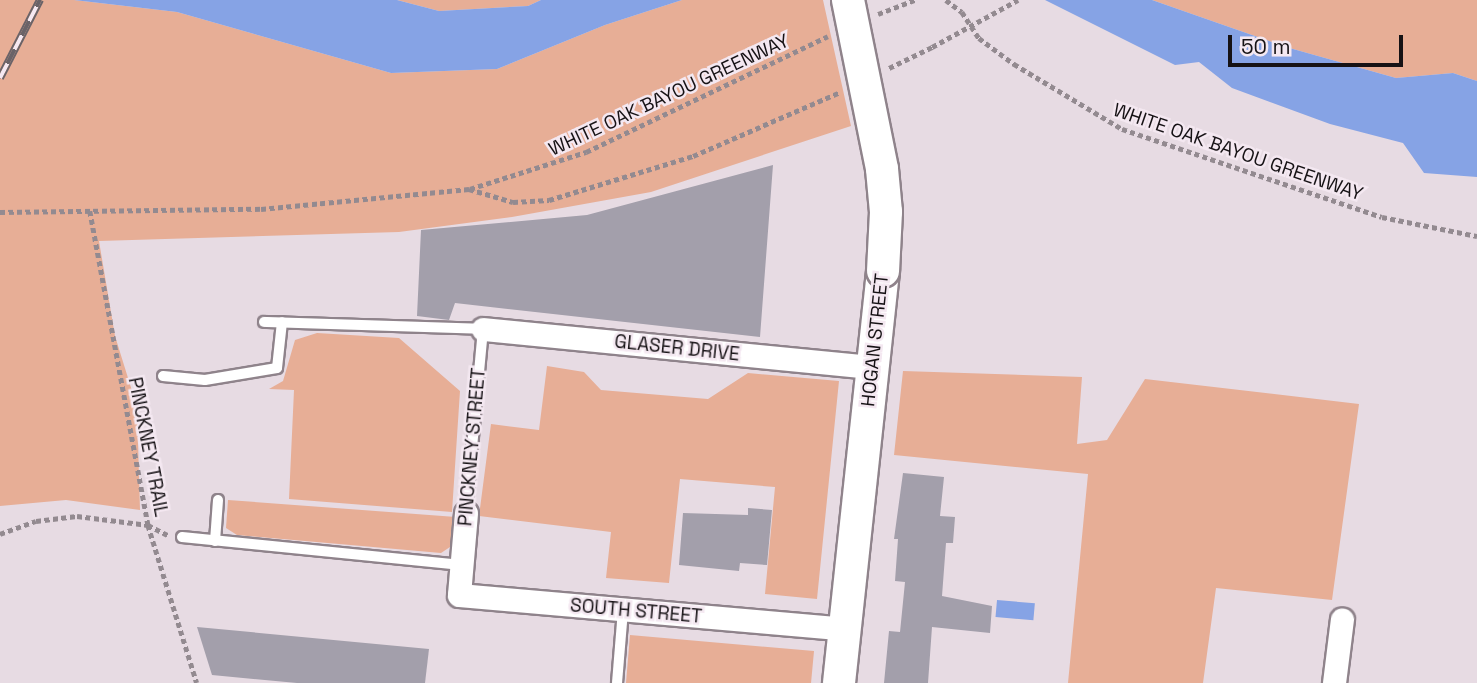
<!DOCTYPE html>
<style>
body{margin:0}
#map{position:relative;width:1477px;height:683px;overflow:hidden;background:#e7dbe3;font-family:"Space Grotesk",sans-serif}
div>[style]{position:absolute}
.green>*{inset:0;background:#e7ae96}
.water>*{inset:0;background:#86a3e5;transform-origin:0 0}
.building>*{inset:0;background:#a39fab}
.path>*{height:4.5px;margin-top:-2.25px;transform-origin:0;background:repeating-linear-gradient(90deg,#938a90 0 5px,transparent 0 8.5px)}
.roads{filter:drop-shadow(2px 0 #8f838b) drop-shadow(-2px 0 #8f838b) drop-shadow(0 2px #8f838b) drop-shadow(0 -2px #8f838b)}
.service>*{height:10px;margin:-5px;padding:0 5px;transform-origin:5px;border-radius:5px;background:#fff}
.minor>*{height:23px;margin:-11.5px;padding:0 11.5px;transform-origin:11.5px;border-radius:11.5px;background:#fff}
.secondary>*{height:32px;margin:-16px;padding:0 16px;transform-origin:16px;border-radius:16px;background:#fff}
.rail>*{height:8px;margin-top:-4px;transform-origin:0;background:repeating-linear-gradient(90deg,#f4e8f1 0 16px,#6a6368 0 32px);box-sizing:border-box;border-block:2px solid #6a6368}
.path-bridge>*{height:4.5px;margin-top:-2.25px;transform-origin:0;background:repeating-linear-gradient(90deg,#938a90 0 5px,transparent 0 8.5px)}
.bridges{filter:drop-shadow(2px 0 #8f838b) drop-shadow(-2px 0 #8f838b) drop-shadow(0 2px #8f838b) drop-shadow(0 -2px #8f838b)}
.secondary-bridge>*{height:32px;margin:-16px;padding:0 16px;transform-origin:16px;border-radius:16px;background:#fff}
span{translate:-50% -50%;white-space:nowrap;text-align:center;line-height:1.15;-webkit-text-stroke:5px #f4e8f1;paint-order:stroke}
.street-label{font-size:19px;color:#161215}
.scale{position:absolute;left:1228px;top:35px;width:175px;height:32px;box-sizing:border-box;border:4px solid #161215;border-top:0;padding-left:9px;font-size:21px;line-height:24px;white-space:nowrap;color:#161215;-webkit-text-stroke:5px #f4e8f1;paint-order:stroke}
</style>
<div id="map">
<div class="green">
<i style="clip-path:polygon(0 0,74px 0,177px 12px,391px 73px,497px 69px,605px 25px,682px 0,823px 0,851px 126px,651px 192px,512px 217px,399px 232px,99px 241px,115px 336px,137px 407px,140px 510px,66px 500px,0 506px)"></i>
<i style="clip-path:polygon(397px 0,541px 0,528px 6px,439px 11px)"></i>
<i style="clip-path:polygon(1152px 0,1477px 0,1477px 81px,1453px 73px,1396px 78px,1286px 47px)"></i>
<i style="clip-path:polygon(317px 333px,399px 338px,460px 391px,452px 512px,289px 499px,294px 390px,269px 389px,283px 381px,295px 340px)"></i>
<i style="clip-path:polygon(547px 366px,584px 372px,601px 390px,708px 399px,748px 373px,839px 381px,817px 599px,765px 594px,775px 487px,680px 479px,669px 583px,606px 578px,611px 532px,479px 516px,491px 424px,539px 430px)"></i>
<i style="clip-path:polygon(903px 371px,1082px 377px,1077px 444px,1107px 440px,1145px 379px,1359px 404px,1332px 600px,1216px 588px,1203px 683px,1068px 683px,1088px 474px,894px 455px)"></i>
<i style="clip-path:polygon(228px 500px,456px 517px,453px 545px,441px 553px,237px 535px,226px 528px)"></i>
<i style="clip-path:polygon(630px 635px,814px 651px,811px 683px,626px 683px)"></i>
</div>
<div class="water">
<i style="clip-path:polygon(74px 0,397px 0,439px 11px,528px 6px,541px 0,682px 0,605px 25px,497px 69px,391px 73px,177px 12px)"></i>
<i style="clip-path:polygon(1045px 0,1152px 0,1286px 47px,1396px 78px,1453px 73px,1477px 81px,1477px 177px,1424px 173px,1403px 143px,1330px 124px,1232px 88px,1199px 62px,1175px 65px)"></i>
<i style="left:997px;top:600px;width:38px;height:17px;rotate:5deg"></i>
</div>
<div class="building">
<i style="clip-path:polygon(773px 165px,760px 337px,455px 303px,449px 320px,417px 316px,421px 230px,587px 215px)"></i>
<i style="clip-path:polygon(903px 473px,944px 477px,940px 516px,955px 517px,953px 543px,946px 543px,942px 596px,992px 606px,990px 633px,932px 627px,928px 683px,884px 683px,889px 631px,900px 632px,905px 582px,895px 581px,898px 539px,894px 539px)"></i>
<i style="clip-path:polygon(748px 508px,772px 510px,767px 565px,740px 563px,739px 571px,679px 565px,683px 513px,748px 515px)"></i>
<i style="clip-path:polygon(197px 627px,429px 649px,425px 683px,297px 683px,212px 675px)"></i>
</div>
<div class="path">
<i style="left:946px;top:0;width:20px;rotate:37deg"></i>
<i style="left:962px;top:12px;width:31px;rotate:57deg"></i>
<i style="left:979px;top:38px;width:44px;rotate:36.6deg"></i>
<i style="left:1014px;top:64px;width:126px;rotate:31deg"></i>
<i style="left:1122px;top:129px;width:274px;rotate:18.7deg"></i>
<i style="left:1382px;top:217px;width:97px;rotate:11.3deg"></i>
<i style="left:878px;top:14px;width:40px;rotate:-21deg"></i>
<i style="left:889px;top:68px;width:48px;rotate:-26deg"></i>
<i style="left:470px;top:189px;width:122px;rotate:-17.7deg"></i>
<i style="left:586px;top:152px;width:268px;rotate:-25.6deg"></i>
<i style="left:90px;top:211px;width:319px;rotate:79.5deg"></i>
<i style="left:148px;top:525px;width:165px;rotate:72.8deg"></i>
<i style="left:0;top:212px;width:261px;rotate:-0.7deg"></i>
<i style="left:261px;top:209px;width:209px;rotate:-5.5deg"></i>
<i style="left:469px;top:189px;width:46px;rotate:16.5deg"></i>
<i style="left:513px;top:202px;width:36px;rotate:-3deg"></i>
<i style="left:549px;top:200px;width:151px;rotate:-17deg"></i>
<i style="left:693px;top:156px;width:160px;rotate:-23.5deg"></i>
<i style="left:0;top:534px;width:38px;rotate:-20deg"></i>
<i style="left:36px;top:521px;width:41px;rotate:-7deg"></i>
<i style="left:77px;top:516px;width:72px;rotate:7.2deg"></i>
<i style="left:148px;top:525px;width:22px;rotate:27deg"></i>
</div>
<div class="roads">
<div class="service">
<i style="left:264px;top:322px;width:219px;rotate:1.8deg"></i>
<i style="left:483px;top:329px;width:185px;rotate:95.3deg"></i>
<i style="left:163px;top:376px;width:42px;rotate:5.4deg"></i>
<i style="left:205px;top:380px;width:73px;rotate:-9.5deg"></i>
<i style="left:277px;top:368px;width:46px;rotate:-83.8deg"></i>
<i style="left:182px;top:537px;width:281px;rotate:5.7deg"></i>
<i style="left:215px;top:541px;width:41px;rotate:-85.8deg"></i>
<i style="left:617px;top:683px;width:73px;rotate:-85.3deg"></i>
</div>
<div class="minor">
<i style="left:483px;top:329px;width:391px;rotate:5.6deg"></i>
<i style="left:466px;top:513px;width:82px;rotate:94.9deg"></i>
<i style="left:459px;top:595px;width:386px;rotate:5deg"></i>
<i style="left:1334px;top:683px;width:64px;rotate:-82.9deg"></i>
</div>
<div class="secondary">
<i style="left:839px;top:683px;width:414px;rotate:-83.9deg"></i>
</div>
</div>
<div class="rail">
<i style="left:0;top:78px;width:88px;rotate:-62.9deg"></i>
</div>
<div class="path-bridge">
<i style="left:932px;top:47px;width:98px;rotate:-28.7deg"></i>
</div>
<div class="bridges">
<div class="secondary-bridge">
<i style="left:848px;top:0;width:172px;rotate:78.6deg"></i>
<i style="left:882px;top:169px;width:43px;rotate:84.7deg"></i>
<i style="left:886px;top:212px;width:59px;rotate:92.9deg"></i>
</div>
</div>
<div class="street-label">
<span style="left:669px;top:95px;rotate:-25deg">WHITE OAK BAYOU GREENWAY</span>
<span style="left:1238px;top:152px;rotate:19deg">WHITE OAK BAYOU GREENWAY</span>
<span style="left:875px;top:340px;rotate:-84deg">HOGAN STREET</span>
<span style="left:677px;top:348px;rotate:6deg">GLASER DRIVE</span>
<span style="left:148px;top:447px;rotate:79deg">PINCKNEY TRAIL</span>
<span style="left:472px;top:447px;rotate:-85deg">PINCKNEY STREET</span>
<span style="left:636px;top:611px;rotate:5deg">SOUTH STREET</span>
</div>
<div class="scale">50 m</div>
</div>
